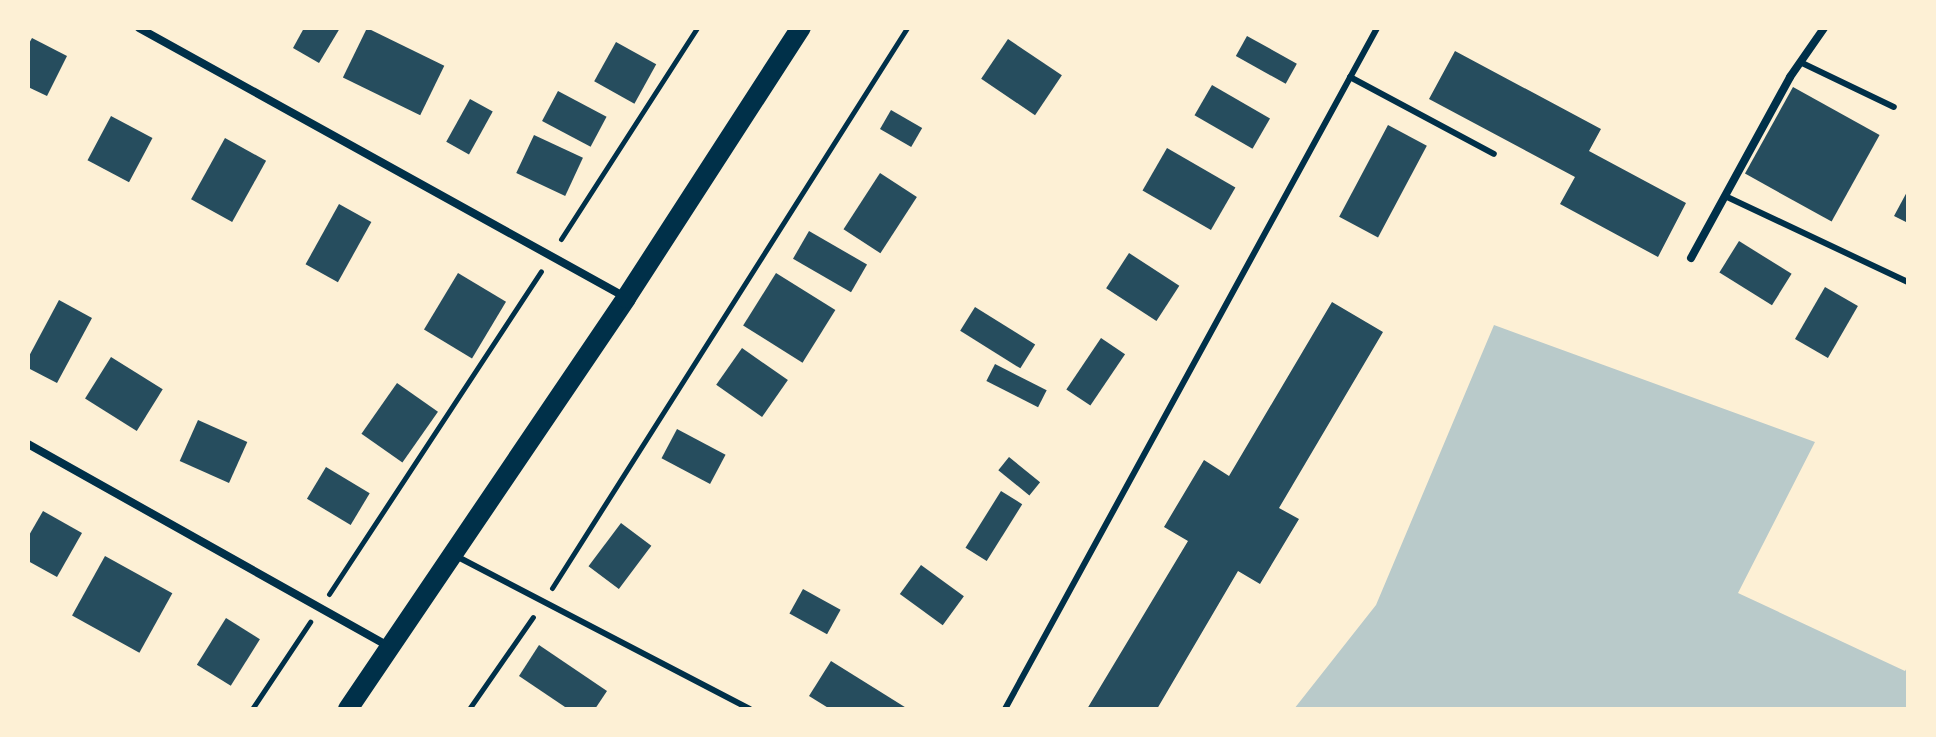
<!DOCTYPE html>
<style>
body{margin:0}
#map{position:relative;width:1936px;height:737px;overflow:hidden;background:#fdf0d5;font-family:"Crimson Pro",serif}
div>[style]{position:absolute}
.green>*{inset:0;background:#b9caca}
.building>*{inset:0;background:#264d5e;transform-origin:0 0}
.path>*{height:5px;margin:-2.5px;padding:0 2.5px;transform-origin:2.5px;border-radius:2.5px;background:#003049}
.service>*{height:6px;margin:-3px;padding:0 3px;transform-origin:3px;border-radius:3px;background:#003049}
.minor>*{height:8px;margin:-4px;padding:0 4px;transform-origin:4px;border-radius:4px;background:#003049}
.primary>*{height:20px;margin:-10px;padding:0 10px;transform-origin:10px;border-radius:10px;background:#003049}
span{translate:-50% -50%;white-space:nowrap;text-align:center;line-height:1.15;-webkit-text-stroke:6px #fdf0d5;paint-order:stroke}
.frame{position:absolute;inset:0;border:30px solid #fdf0d5;pointer-events:none}
</style>
<div id="map">
<div class="green">
<i style="clip-path:polygon(1494px 325px,1815px 442px,1738px 593px,1905px 671px,1908px 666px,1908px 709px,1294px 709px,1376px 605px)"></i>
</div>
<div class="building">
<i style="clip-path:polygon(304px 28px,340px 28px,319px 63px,293px 48px)"></i>
<i style="left:367px;top:28px;width:86px;height:55px;rotate:26deg"></i>
<i style="left:1247px;top:36px;width:57px;height:23px;rotate:29deg"></i>
<i style="clip-path:polygon(32px 38px,67px 56px,47px 96px,28px 87px,28px 45px)"></i>
<i style="left:1008px;top:39px;width:65px;height:48px;rotate:34deg"></i>
<i style="left:616px;top:42px;width:46px;height:45px;rotate:29deg"></i>
<i style="clip-path:polygon(1455px 51px,1601px 129px,1589px 151px,1686px 203px,1658px 257px,1560px 204px,1575px 177px,1429px 99px)"></i>
<i style="left:1212px;top:85px;width:67px;height:35px;rotate:30deg"></i>
<i style="left:1793px;top:87px;width:99px;height:99px;rotate:29deg"></i>
<i style="left:558px;top:91px;width:55px;height:34px;rotate:28deg"></i>
<i style="left:470px;top:99px;width:26px;height:49px;rotate:29deg"></i>
<i style="left:891px;top:110px;width:36px;height:22px;rotate:30deg"></i>
<i style="left:111px;top:116px;width:47px;height:50px;rotate:28deg"></i>
<i style="left:1388px;top:125px;width:44px;height:104px;rotate:28deg"></i>
<i style="left:534px;top:135px;width:54px;height:42px;rotate:25deg"></i>
<i style="left:225px;top:138px;width:47px;height:70px;rotate:29deg"></i>
<i style="left:1167px;top:148px;width:79px;height:49px;rotate:30deg"></i>
<i style="left:880px;top:173px;width:44px;height:67px;rotate:33deg"></i>
<i style="clip-path:polygon(1908px 190px,1908px 223px,1894px 216px)"></i>
<i style="left:339px;top:204px;width:37px;height:69px;rotate:29deg"></i>
<i style="left:809px;top:231px;width:67px;height:32px;rotate:30deg"></i>
<i style="left:1739px;top:241px;width:62px;height:37px;rotate:32deg"></i>
<i style="left:1129px;top:253px;width:60px;height:42px;rotate:33deg"></i>
<i style="left:458px;top:273px;width:56px;height:66px;rotate:31deg"></i>
<i style="left:776px;top:273px;width:70px;height:62px;rotate:32deg"></i>
<i style="left:1825px;top:287px;width:38px;height:60px;rotate:30deg"></i>
<i style="clip-path:polygon(59px 300px,92px 318px,57px 383px,28px 368px,28px 358px)"></i>
<i style="clip-path:polygon(1332px 302px,1383px 332px,1279px 508px,1299px 519px,1260px 584px,1238px 571px,1157px 709px,1087px 709px,1188px 541px,1164px 527px,1204px 460px,1229px 476px)"></i>
<i style="left:975px;top:307px;width:71px;height:28px;rotate:32deg"></i>
<i style="left:1101px;top:338px;width:29px;height:62px;rotate:34deg"></i>
<i style="left:742px;top:348px;width:56px;height:45px;rotate:35deg"></i>
<i style="left:111px;top:357px;width:61px;height:49px;rotate:32deg"></i>
<i style="left:995px;top:364px;width:58px;height:19px;rotate:27deg"></i>
<i style="left:397px;top:383px;width:50px;height:62px;rotate:35deg"></i>
<i style="left:198px;top:420px;width:54px;height:45px;rotate:24deg"></i>
<i style="left:677px;top:429px;width:55px;height:33px;rotate:28deg"></i>
<i style="left:1009px;top:457px;width:40px;height:17px;rotate:39deg"></i>
<i style="left:326px;top:467px;width:51px;height:37px;rotate:31deg"></i>
<i style="left:1001px;top:491px;width:25px;height:67px;rotate:32deg"></i>
<i style="clip-path:polygon(43px 511px,82px 533px,57px 577px,28px 561px,28px 537px)"></i>
<i style="left:621px;top:523px;width:38px;height:54px;rotate:37deg"></i>
<i style="left:105px;top:556px;width:77px;height:68px;rotate:29deg"></i>
<i style="left:921px;top:565px;width:53px;height:36px;rotate:36deg"></i>
<i style="left:803px;top:589px;width:43px;height:28px;rotate:29deg"></i>
<i style="left:226px;top:618px;width:40px;height:55px;rotate:32deg"></i>
<i style="clip-path:polygon(539px 645px,607px 691px,595px 709px,568px 709px,519px 676px)"></i>
<i style="clip-path:polygon(831px 661px,908px 709px,830px 709px,809px 696px)"></i>
</div>
<div class="path">
<i style="left:561px;top:239px;width:251px;rotate:-57.2deg"></i>
<i style="left:552px;top:588px;width:663px;rotate:-57.63deg"></i>
<i style="left:329px;top:594px;width:386px;rotate:-56.7deg"></i>
<i style="left:252px;top:709px;width:105px;rotate:-56.3deg"></i>
<i style="left:469px;top:709px;width:112px;rotate:-55.2deg"></i>
</div>
<div class="service">
<i style="left:1800px;top:62px;width:104px;rotate:25.6deg"></i>
<i style="left:1350px;top:77px;width:163px;rotate:28.1deg"></i>
<i style="left:1725px;top:196px;width:202px;rotate:25.2deg"></i>
<i style="left:456px;top:556px;width:331px;rotate:27.5deg"></i>
<i style="left:1005px;top:709px;width:776px;rotate:-61.35deg"></i>
</div>
<div class="minor">
<i style="left:139px;top:28px;width:555px;rotate:28.96deg"></i>
<i style="left:1691px;top:258px;width:206px;rotate:-61.3deg"></i>
<i style="left:1790px;top:77px;width:60px;rotate:-55.2deg"></i>
<i style="left:28px;top:444px;width:415px;rotate:29.3deg"></i>
</div>
<div class="primary">
<i style="left:348px;top:709px;width:496px;rotate:-55.9deg"></i>
<i style="left:626px;top:298px;width:322px;rotate:-57.1deg"></i>
</div>
<div class="frame"></div>
</div>
